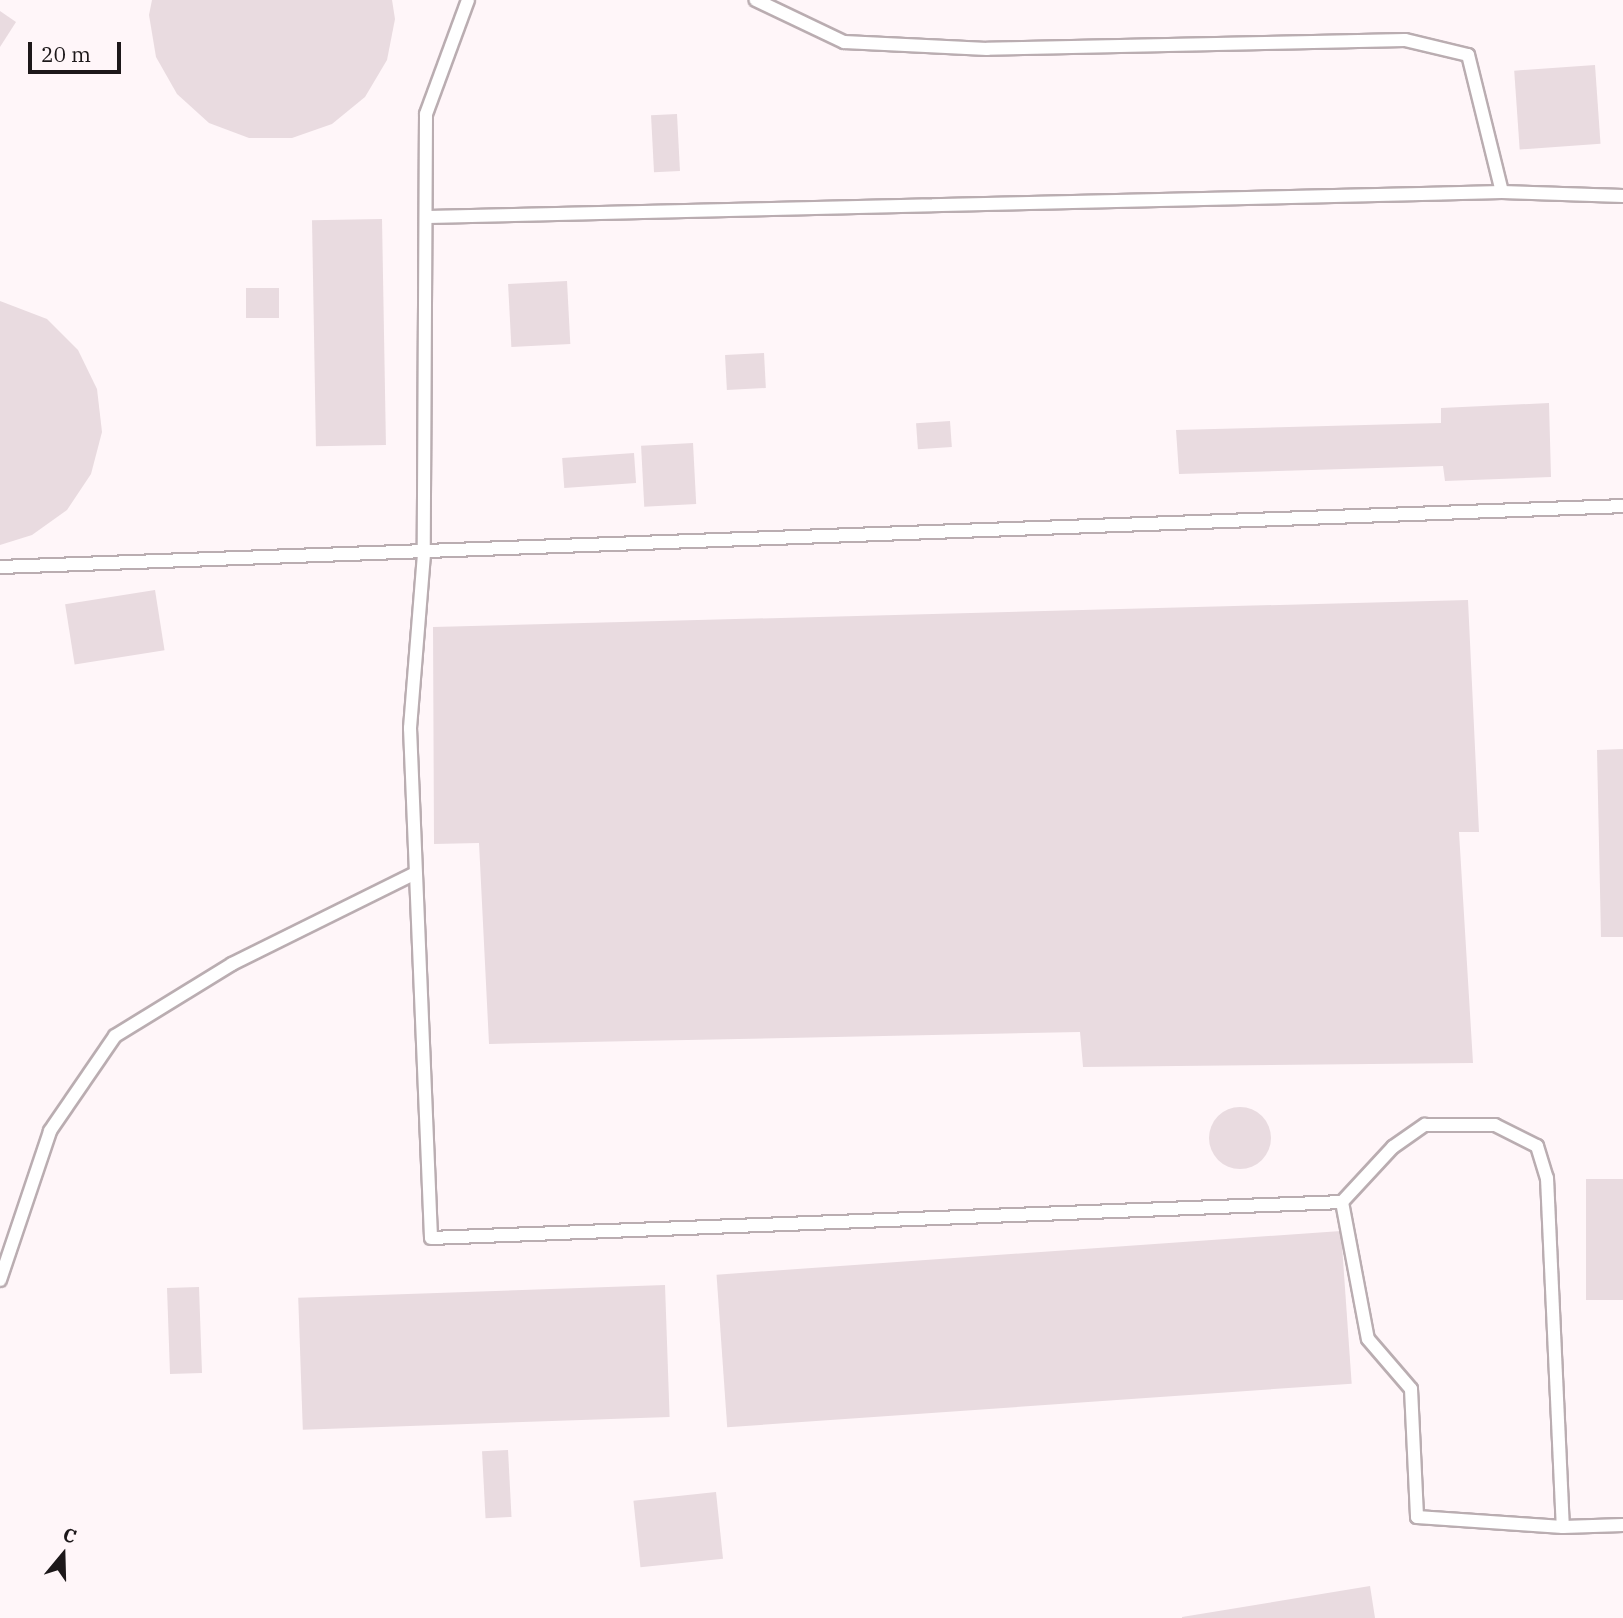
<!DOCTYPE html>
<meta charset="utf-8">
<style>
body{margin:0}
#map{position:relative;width:1623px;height:1618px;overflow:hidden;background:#fff6f9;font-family:"IBM Plex Serif",serif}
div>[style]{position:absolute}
.building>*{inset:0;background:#e9dbe0;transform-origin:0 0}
.round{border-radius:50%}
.roads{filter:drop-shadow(2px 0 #baadb1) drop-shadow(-2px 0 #baadb1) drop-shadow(0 2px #baadb1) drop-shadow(0 -2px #baadb1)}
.lane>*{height:12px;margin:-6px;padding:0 6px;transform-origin:6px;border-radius:6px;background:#fff}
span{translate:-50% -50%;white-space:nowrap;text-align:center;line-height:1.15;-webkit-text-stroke:5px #fff6f9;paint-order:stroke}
.north{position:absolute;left:28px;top:1520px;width:70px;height:70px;-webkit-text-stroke:5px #fff6f9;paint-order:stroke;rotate:19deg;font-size:19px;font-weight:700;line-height:28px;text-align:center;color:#1d181a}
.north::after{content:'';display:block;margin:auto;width:24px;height:32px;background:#1d181a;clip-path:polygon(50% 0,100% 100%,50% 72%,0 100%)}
.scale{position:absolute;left:28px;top:42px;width:93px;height:32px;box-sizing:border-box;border:4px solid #1d181a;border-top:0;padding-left:9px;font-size:21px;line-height:24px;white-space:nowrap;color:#1d181a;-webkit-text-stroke:5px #fff6f9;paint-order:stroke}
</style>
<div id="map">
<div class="building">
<i style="clip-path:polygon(152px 0,392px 0,395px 19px,387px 60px,365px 97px,332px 124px,292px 138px,249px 138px,209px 123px,177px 94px,156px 57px,149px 15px)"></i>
<i style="clip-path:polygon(0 11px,16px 22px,0 47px)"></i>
<i style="left:1595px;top:65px;width:79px;height:81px;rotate:86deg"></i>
<i style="left:677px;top:114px;width:57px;height:26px;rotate:87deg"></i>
<i style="left:382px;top:219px;width:226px;height:70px;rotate:89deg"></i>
<i style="left:567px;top:281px;width:63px;height:59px;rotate:87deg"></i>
<i style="left:246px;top:288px;width:33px;height:30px"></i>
<i style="clip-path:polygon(0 301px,47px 319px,78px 350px,97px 389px,102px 432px,91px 474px,67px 510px,32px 535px,0 545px)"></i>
<i style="left:764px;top:353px;width:35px;height:39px;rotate:87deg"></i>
<i style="clip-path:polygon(1549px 403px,1551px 477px,1445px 481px,1443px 466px,1179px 474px,1176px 430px,1441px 423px,1441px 408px)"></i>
<i style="left:950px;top:421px;width:26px;height:34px;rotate:86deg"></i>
<i style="left:693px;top:443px;width:61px;height:52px;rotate:87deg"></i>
<i style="left:634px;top:453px;width:30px;height:72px;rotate:86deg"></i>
<i style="left:155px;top:590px;width:61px;height:91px;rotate:81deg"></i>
<i style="clip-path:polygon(1468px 600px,1479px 832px,1459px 832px,1473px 1063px,1083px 1067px,1080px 1032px,489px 1044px,479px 843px,434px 844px,433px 627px)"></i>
<i style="clip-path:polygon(1623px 749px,1623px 937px,1601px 937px,1597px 750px)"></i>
<i class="round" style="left:1209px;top:1107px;width:62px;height:62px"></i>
<i style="left:1586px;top:1179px;width:37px;height:121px"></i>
<i style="left:1341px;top:1231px;width:153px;height:626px;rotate:86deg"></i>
<i style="left:665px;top:1285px;width:132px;height:367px;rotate:88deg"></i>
<i style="left:199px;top:1287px;width:86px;height:32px;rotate:88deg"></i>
<i style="left:508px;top:1450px;width:67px;height:26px;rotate:87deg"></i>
<i style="left:716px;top:1492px;width:67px;height:83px;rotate:84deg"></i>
<i style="clip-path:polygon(1370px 1586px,1375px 1618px,1182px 1618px,1182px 1617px)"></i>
</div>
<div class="roads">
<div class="lane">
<i style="left:468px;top:0;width:121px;rotate:110.2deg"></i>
<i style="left:426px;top:114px;width:440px;rotate:90.3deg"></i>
<i style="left:424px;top:554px;width:175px;rotate:94.6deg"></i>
<i style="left:410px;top:728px;width:510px;rotate:87.64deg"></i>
<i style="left:431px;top:1238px;width:912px;rotate:-2.26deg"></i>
<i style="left:1342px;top:1202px;width:75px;rotate:-47.2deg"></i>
<i style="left:1393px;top:1147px;width:39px;rotate:-35deg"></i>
<i style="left:1425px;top:1125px;width:70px"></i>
<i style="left:1495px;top:1125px;width:47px;rotate:26.6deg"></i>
<i style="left:1537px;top:1146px;width:34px;rotate:73deg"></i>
<i style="left:1547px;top:1178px;width:349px;rotate:87.4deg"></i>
<i style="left:1502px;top:192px;width:121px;rotate:1.9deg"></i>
<i style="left:428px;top:217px;width:1074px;rotate:-1.33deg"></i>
<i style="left:1502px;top:192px;width:141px;rotate:-103.9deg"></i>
<i style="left:1468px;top:55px;width:65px;rotate:-166.6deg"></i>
<i style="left:1405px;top:40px;width:418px;rotate:178.8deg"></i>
<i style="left:987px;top:49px;width:143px;rotate:-177.2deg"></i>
<i style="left:844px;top:42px;width:98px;rotate:-154.5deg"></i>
<i style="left:0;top:567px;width:1624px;rotate:-2.15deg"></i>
<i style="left:1342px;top:1202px;width:139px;rotate:79.3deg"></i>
<i style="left:1368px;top:1339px;width:66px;rotate:49.3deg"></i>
<i style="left:1411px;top:1389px;width:128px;rotate:87.3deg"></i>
<i style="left:1417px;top:1517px;width:146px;rotate:3.9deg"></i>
<i style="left:1563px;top:1527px;width:60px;rotate:-1.9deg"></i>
<i style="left:0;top:1280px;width:157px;rotate:-71.4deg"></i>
<i style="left:50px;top:1131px;width:115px;rotate:-55.6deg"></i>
<i style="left:115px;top:1036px;width:137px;rotate:-31.6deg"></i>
<i style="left:232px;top:964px;width:202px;rotate:-26.4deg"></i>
</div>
</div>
<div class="north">С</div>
<div class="scale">20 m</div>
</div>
